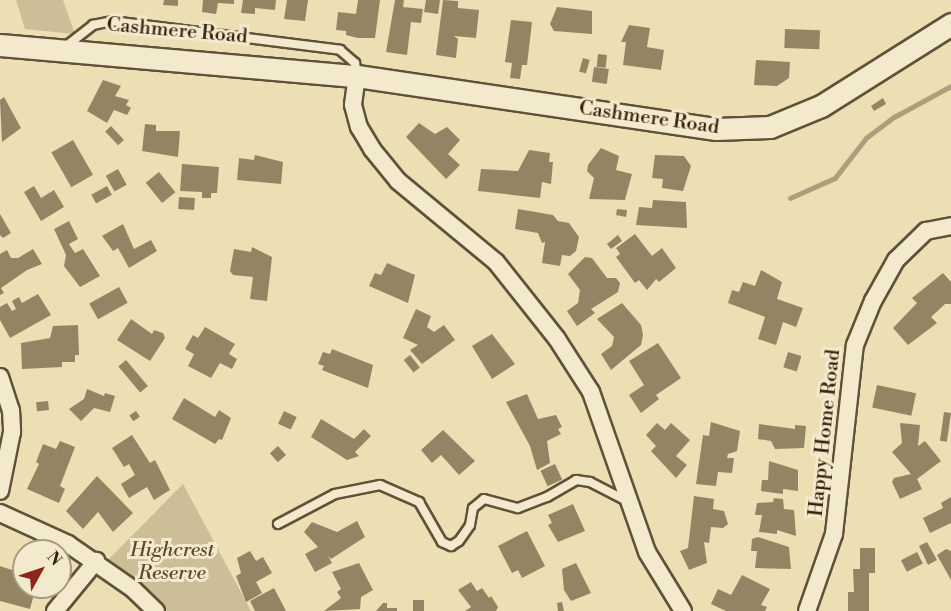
<!DOCTYPE html>
<style>
body{margin:0}
#map{position:relative;width:951px;height:611px;overflow:hidden;background:#ecdfb4;font-family:"Libre Bodoni",serif}
div>[style]{position:absolute}
.green>*{inset:0;background:#ccbf98}
.stream>*{height:4.5px;margin:-2.25px;padding:0 2.25px;transform-origin:2.25px;border-radius:2.25px;background:#ad9f7c}
.building>*{inset:0;background:#938564;transform-origin:0 0}
.roads{filter:drop-shadow(2px 0 #605238) drop-shadow(-2px 0 #605238) drop-shadow(0 2px #605238) drop-shadow(0 -2px #605238)}
.service>*{height:8px;margin:-4px;padding:0 4px;transform-origin:4px;border-radius:4px;background:#f3eace}
.minor>*{height:16px;margin:-8px;padding:0 8px;transform-origin:8px;border-radius:8px;background:#f3eace}
.tertiary>*{height:21px;margin:-10.5px;padding:0 10.5px;transform-origin:10.5px;border-radius:10.5px;background:#f3eace}
span{translate:-50% -50%;white-space:nowrap;text-align:center;line-height:1.15;-webkit-text-stroke:6px #f3eace;paint-order:stroke}
.street-label{font-size:20px;color:#32230e}
.park-label{font-size:20px;color:#584a30;font-style:italic}
.north{position:absolute;left:12px;top:539px;width:60px;height:60px;box-sizing:border-box;background:#f3eace;border:2px solid #a69a81;border-radius:50%;rotate:50deg;font-size:16px;font-weight:700;line-height:24px;text-align:center;color:#32230e}
.north::after{content:'';display:block;margin:auto;width:21px;height:27px;background:#8f2418;clip-path:polygon(50% 0,100% 100%,50% 72%,0 100%)}
</style>
<div id="map">
<div class="green">
<i style="clip-path:polygon(16px 0,63px 0,75px 34px,25px 29px)"></i>
<i style="clip-path:polygon(183px 484px,251px 611px,157px 611px,102px 566px)"></i>
</div>
<div class="stream">
<i style="left:790px;top:198px;width:49px;rotate:-24deg"></i>
<i style="left:835px;top:178px;width:51px;rotate:-52.2deg"></i>
<i style="left:866px;top:138px;width:35px;rotate:-37deg"></i>
<i style="left:894px;top:117px;width:65px;rotate:-28.5deg"></i>
</div>
<div class="building">
<i style="clip-path:polygon(164px 0,178px 0,178px 6px,163px 5px)"></i>
<i style="clip-path:polygon(203px 0,234px 0,234px 4px,218px 3px,216px 14px,202px 12px)"></i>
<i style="clip-path:polygon(243px 0,276px 0,275px 10px,255px 8px,255px 14px,241px 13px)"></i>
<i style="clip-path:polygon(287px 0,308px 0,305px 21px,284px 19px)"></i>
<i style="clip-path:polygon(358px 0,380px 0,375px 38px,358px 38px,346px 35px,346px 31px,336px 30px,338px 12px,356px 14px)"></i>
<i style="clip-path:polygon(395px 0,404px 0,403px 7px,423px 9px,421px 23px,411px 22px,407px 55px,386px 52px)"></i>
<i style="clip-path:polygon(426px 0,440px 0,438px 14px,424px 12px)"></i>
<i style="clip-path:polygon(443px 0,458px 1px,458px 8px,479px 10px,476px 38px,454px 36px,458px 39px,456px 58px,436px 55px)"></i>
<i style="clip-path:polygon(557px 7px,592px 11px,592px 34px,554px 31px,550px 24px)"></i>
<i style="clip-path:polygon(511px 20px,532px 22px,527px 65px,522px 65px,520px 79px,510px 78px,512px 63px,505px 62px)"></i>
<i style="clip-path:polygon(629px 25px,650px 28px,647px 47px,664px 50px,661px 70px,623px 65px,626px 42px,621px 42px)"></i>
<i style="left:785px;top:29px;width:35px;height:19px;rotate:2deg"></i>
<i style="left:598px;top:54px;width:9px;height:13px;rotate:6deg"></i>
<i style="left:583px;top:58px;width:7px;height:14px;rotate:16deg"></i>
<i style="clip-path:polygon(756px 60px,790px 62px,789px 78px,777px 86px,754px 85px)"></i>
<i style="left:594px;top:67px;width:15px;height:15px;rotate:8deg"></i>
<i style="clip-path:polygon(103px 80px,121px 86px,115px 96px,129px 100px,126px 105px,131px 108px,127px 115px,114px 110px,107px 123px,87px 111px)"></i>
<i style="clip-path:polygon(4px 97px,21px 128px,2px 142px,0 100px)"></i>
<i style="clip-path:polygon(883px 98px,886px 104px,874px 111px,871px 106px)"></i>
<i style="clip-path:polygon(419px 123px,435px 134px,447px 127px,460px 140px,448px 154px,460px 165px,446px 179px,406px 137px)"></i>
<i style="clip-path:polygon(145px 124px,156px 125px,156px 131px,180px 131px,178px 157px,142px 151px)"></i>
<i style="left:111px;top:126px;width:19px;height:8px;rotate:47deg"></i>
<i style="left:73px;top:140px;width:40px;height:25px;rotate:60deg"></i>
<i style="clip-path:polygon(601px 148px,619px 156px,616px 170px,632px 174px,625px 200px,589px 199px,594px 178px,587px 171px,588px 165px)"></i>
<i style="clip-path:polygon(529px 150px,550px 153px,549px 162px,553px 162px,551px 184px,542px 182px,540px 198px,478px 191px,481px 169px,518px 171px)"></i>
<i style="clip-path:polygon(255px 155px,283px 162px,281px 184px,237px 180px,239px 158px,254px 160px)"></i>
<i style="clip-path:polygon(655px 155px,684px 156px,691px 166px,683px 191px,662px 188px,663px 179px,652px 178px)"></i>
<i style="clip-path:polygon(182px 164px,219px 167px,217px 193px,211px 193px,211px 198px,202px 198px,202px 192px,180px 191px)"></i>
<i style="left:118px;top:169px;width:18px;height:14px;rotate:61deg"></i>
<i style="left:159px;top:172px;width:26px;height:17px;rotate:51deg"></i>
<i style="clip-path:polygon(34px 186px,41px 198px,54px 190px,64px 207px,41px 221px,24px 192px)"></i>
<i style="left:107px;top:186px;width:10px;height:18px;rotate:61deg"></i>
<i style="left:179px;top:197px;width:16px;height:12px;rotate:4deg"></i>
<i style="clip-path:polygon(653px 200px,686px 202px,687px 228px,636px 225px,639px 207px,652px 208px)"></i>
<i style="clip-path:polygon(518px 209px,553px 215px,558px 221px,569px 223px,579px 237px,576px 251px,570px 256px,562px 255px,560px 266px,542px 263px,545px 242px,542px 243px,538px 233px,515px 229px)"></i>
<i style="clip-path:polygon(617px 209px,627px 210px,626px 217px,616px 215px)"></i>
<i style="clip-path:polygon(0 214px,11px 233px,3px 238px,0 235px)"></i>
<i style="clip-path:polygon(69px 221px,78px 239px,69px 244px,75px 253px,83px 249px,100px 276px,80px 287px,64px 266px,66px 255px,54px 229px)"></i>
<i style="clip-path:polygon(123px 224px,134px 249px,151px 240px,157px 251px,129px 268px,118px 248px,113px 251px,102px 236px)"></i>
<i style="clip-path:polygon(635px 234px,652px 256px,662px 248px,676px 268px,659px 282px,656px 279px,647px 290px,639px 280px,635px 283px,616px 257px,620px 254px,616px 248px)"></i>
<i style="clip-path:polygon(618px 235px,622px 241px,611px 249px,607px 244px)"></i>
<i style="clip-path:polygon(252px 247px,272px 257px,267px 301px,250px 299px,253px 277px,233px 275px,230px 271px,234px 249px,251px 252px)"></i>
<i style="clip-path:polygon(33px 249px,42px 264px,27px 270px,1px 288px,4px 293px,0 295px,0 254px,7px 250px,11px 258px,18px 258px)"></i>
<i style="clip-path:polygon(585px 257px,592px 258px,607px 278px,616px 278px,620px 283px,618px 292px,591px 309px,595px 313px,577px 326px,567px 311px,578px 303px,580px 290px,568px 274px)"></i>
<i style="clip-path:polygon(387px 263px,415px 275px,408px 303px,369px 286px,375px 273px,381px 275px)"></i>
<i style="clip-path:polygon(761px 270px,782px 282px,777px 299px,803px 308px,796px 327px,783px 322px,776px 345px,758px 339px,765px 317px,728px 303px,732px 290px,739px 292px,743px 282px,755px 286px)"></i>
<i style="clip-path:polygon(943px 273px,951px 282px,951px 304px,945px 304px,931px 317px,937px 323px,908px 345px,893px 328px,917px 303px,912px 298px)"></i>
<i style="left:119px;top:287px;width:18px;height:34px;rotate:61deg"></i>
<i style="clip-path:polygon(38px 294px,51px 315px,10px 338px,0 320px,0 307px,7px 303px,12px 311px,16px 309px,12px 301px,19px 297px,22px 303px)"></i>
<i style="clip-path:polygon(622px 303px,641px 325px,643px 335px,641px 345px,611px 370px,601px 354px,612px 346px,614px 337px,597px 319px)"></i>
<i style="clip-path:polygon(416px 309px,431px 316px,427px 327px,434px 332px,444px 325px,455px 340px,422px 364px,410px 350px,418px 345px,403px 338px)"></i>
<i style="clip-path:polygon(131px 319px,152px 334px,154px 330px,163px 333px,165px 338px,150px 361px,117px 340px)"></i>
<i style="clip-path:polygon(78px 325px,79px 355px,75px 355px,75px 362px,62px 362px,62px 367px,22px 369px,21px 343px,50px 338px,53px 326px)"></i>
<i style="clip-path:polygon(205px 327px,235px 344px,229px 354px,237px 359px,232px 369px,220px 363px,211px 378px,188px 366px,194px 354px,185px 349px,193px 335px,198px 338px)"></i>
<i style="clip-path:polygon(492px 334px,515px 364px,492px 379px,472px 346px)"></i>
<i style="clip-path:polygon(658px 343px,681px 378px,656px 395px,659px 399px,641px 413px,629px 395px,644px 385px,629px 361px)"></i>
<i style="clip-path:polygon(332px 349px,373px 365px,368px 388px,322px 370px,324px 366px,318px 364px,323px 352px,330px 354px)"></i>
<i style="left:788px;top:352px;width:14px;height:16px;rotate:17deg"></i>
<i style="left:410px;top:355px;width:16px;height:8px;rotate:52deg"></i>
<i style="left:126px;top:360px;width:34px;height:10px;rotate:50deg"></i>
<i style="left:877px;top:385px;width:40px;height:23px;rotate:12deg"></i>
<i style="clip-path:polygon(87px 389px,104px 396px,105px 393px,115px 396px,110px 412px,94px 408px,81px 421px,69px 409px,84px 399px)"></i>
<i style="clip-path:polygon(527px 394px,538px 419px,556px 415px,562px 427px,558px 429px,561px 434px,547px 441px,550px 463px,537px 470px,530px 446px,506px 402px)"></i>
<i style="clip-path:polygon(184px 398px,215px 417px,219px 410px,231px 418px,222px 440px,219px 439px,215px 444px,172px 419px)"></i>
<i style="left:48px;top:401px;width:9px;height:12px;rotate:84deg"></i>
<i style="left:136px;top:411px;width:7px;height:8px;rotate:56deg"></i>
<i style="left:284px;top:411px;width:14px;height:14px;rotate:25deg"></i>
<i style="left:944px;top:412px;width:7px;height:29px;rotate:8deg"></i>
<i style="clip-path:polygon(321px 419px,354px 439px,364px 429px,371px 436px,355px 452px,359px 456px,347px 460px,311px 437px)"></i>
<i style="clip-path:polygon(711px 422px,740px 431px,737px 451px,728px 454px,727px 458px,734px 458px,732px 473px,718px 472px,716px 486px,696px 484px,703px 435px,709px 436px)"></i>
<i style="clip-path:polygon(657px 423px,665px 430px,671px 423px,690px 440px,676px 456px,687px 465px,676px 478px,651px 451px,656px 446px,646px 435px)"></i>
<i style="clip-path:polygon(900px 423px,920px 425px,918px 446px,925px 441px,941px 461px,917px 479px,922px 489px,900px 499px,892px 482px,894px 478px,911px 474px,892px 452px,902px 443px)"></i>
<i style="clip-path:polygon(759px 424px,795px 429px,795px 425px,806px 426px,804px 448px,775px 449px,771px 441px,758px 439px)"></i>
<i style="clip-path:polygon(443px 430px,475px 461px,459px 475px,441px 455px,432px 463px,421px 450px)"></i>
<i style="clip-path:polygon(132px 435px,150px 463px,155px 460px,170px 490px,154px 500px,147px 487px,129px 498px,121px 484px,135px 475px,129px 464px,124px 467px,112px 448px)"></i>
<i style="clip-path:polygon(60px 441px,75px 447px,60px 486px,65px 489px,59px 503px,27px 489px,39px 464px,36px 462px,43px 444px,56px 449px)"></i>
<i style="left:278px;top:446px;width:12px;height:11px;rotate:48deg"></i>
<i style="clip-path:polygon(769px 461px,798px 470px,798px 491px,783px 489px,783px 494px,761px 491px,762px 480px,768px 480px)"></i>
<i style="left:555px;top:464px;width:17px;height:16px;rotate:65deg"></i>
<i style="clip-path:polygon(97px 476px,133px 513px,113px 532px,98px 512px,83px 529px,66px 511px)"></i>
<i style="clip-path:polygon(694px 496px,714px 499px,713px 509px,724px 511px,728px 524px,723px 528px,711px 527px,709px 543px,704px 542px,707px 563px,689px 570px,680px 551px,688px 548px)"></i>
<i style="clip-path:polygon(951px 497px,951px 523px,930px 533px,923px 518px,943px 508px,941px 503px)"></i>
<i style="clip-path:polygon(774px 498px,783px 499px,784px 509px,794px 510px,796px 536px,777px 530px,777px 534px,759px 532px,762px 515px,755px 515px,757px 503px,773px 502px)"></i>
<i style="clip-path:polygon(573px 504px,585px 531px,558px 542px,548px 525px,552px 523px,548px 515px)"></i>
<i style="clip-path:polygon(357px 521px,365px 537px,331px 559px,328px 556px,332px 563px,315px 572px,305px 554px,318px 547px,304px 532px,312px 522px,337px 532px)"></i>
<i style="clip-path:polygon(527px 531px,545px 566px,522px 578px,518px 570px,512px 573px,498px 546px)"></i>
<i style="clip-path:polygon(758px 537px,789px 547px,791px 569px,755px 568px,757px 551px,751px 551px,752px 539px)"></i>
<i style="clip-path:polygon(927px 542px,937px 560px,928px 565px,919px 546px)"></i>
<i style="clip-path:polygon(860px 548px,875px 548px,875px 573px,869px 573px,869px 611px,848px 611px,848px 592px,854px 592px,853px 569px,860px 569px)"></i>
<i style="clip-path:polygon(946px 549px,951px 551px,951px 580px,937px 555px)"></i>
<i style="clip-path:polygon(250px 551px,256px 561px,263px 557px,272px 573px,256px 582px,262px 593px,246px 602px,236px 576px,241px 573px,237px 558px)"></i>
<i style="left:917px;top:552px;width:13px;height:18px;rotate:63deg"></i>
<i style="clip-path:polygon(359px 563px,373px 590px,361px 597px,360px 609px,324px 611px,341px 598px,337px 592px,341px 589px,332px 572px)"></i>
<i style="clip-path:polygon(576px 563px,591px 593px,571px 601px,564px 590px,562px 569px)"></i>
<i style="clip-path:polygon(0 566px,24px 574px,24px 587px,36px 587px,30px 609px,0 601px)"></i>
<i style="clip-path:polygon(742px 575px,770px 589px,761px 605px,767px 607px,765px 611px,726px 611px,711px 604px,718px 589px,731px 595px)"></i>
<i style="clip-path:polygon(471px 582px,477px 591px,482px 588px,489px 598px,491px 596px,498px 607px,496px 611px,465px 611px,471px 607px,458px 590px)"></i>
<i style="clip-path:polygon(274px 588px,286px 611px,255px 611px,250px 601px)"></i>
<i style="left:413px;top:600px;width:11px;height:11px"></i>
<i style="clip-path:polygon(562px 602px,564px 611px,558px 611px,557px 603px)"></i>
<i style="clip-path:polygon(383px 603px,387px 603px,387px 608px,397px 608px,397px 611px,376px 611px)"></i>
</div>
<div class="roads">
<div class="service">
<i style="left:65px;top:47px;width:36px;rotate:-38deg"></i>
<i style="left:93px;top:25px;width:19px;rotate:-12deg"></i>
<i style="left:112px;top:21px;width:230px;rotate:7.2deg"></i>
<i style="left:340px;top:50px;width:20px;rotate:41deg"></i>
<i style="left:355px;top:63px;width:13px;rotate:81deg"></i>
<i style="left:278px;top:524px;width:64px;rotate:-27.8deg"></i>
<i style="left:335px;top:494px;width:46px;rotate:-11.3deg"></i>
<i style="left:380px;top:485px;width:43px;rotate:23.6deg"></i>
<i style="left:419px;top:502px;width:46px;rotate:60.1deg"></i>
<i style="left:442px;top:542px;width:10px;rotate:24deg"></i>
<i style="left:451px;top:546px;width:9px;rotate:-32deg"></i>
<i style="left:459px;top:541px;width:19px;rotate:-55deg"></i>
<i style="left:470px;top:525px;width:17px;rotate:-80deg"></i>
<i style="left:473px;top:508px;width:14px;rotate:-39deg"></i>
<i style="left:484px;top:499px;width:35px;rotate:15deg"></i>
<i style="left:518px;top:508px;width:31px;rotate:-21deg"></i>
<i style="left:547px;top:497px;width:34px;rotate:-30deg"></i>
<i style="left:576px;top:480px;width:14px;rotate:8deg"></i>
<i style="left:590px;top:482px;width:42px;rotate:27.2deg"></i>
</div>
<div class="minor">
<i style="left:357px;top:76px;width:29px;rotate:98deg"></i>
<i style="left:353px;top:105px;width:23px;rotate:75deg"></i>
<i style="left:359px;top:127px;width:26px;rotate:59deg"></i>
<i style="left:372px;top:149px;width:41px;rotate:50.9deg"></i>
<i style="left:398px;top:181px;width:127px;rotate:39.6deg"></i>
<i style="left:496px;top:262px;width:98px;rotate:51.6deg"></i>
<i style="left:557px;top:339px;width:63px;rotate:57.3deg"></i>
<i style="left:591px;top:392px;width:170px;rotate:70.7deg"></i>
<i style="left:647px;top:552px;width:69px;rotate:58.6deg"></i>
<i style="left:0;top:377px;width:35px;rotate:72deg"></i>
<i style="left:11px;top:410px;width:22px;rotate:87deg"></i>
<i style="left:12px;top:432px;width:60px;rotate:101.5deg"></i>
<i style="left:0;top:513px;width:75px;rotate:24.5deg"></i>
<i style="left:68px;top:544px;width:79px;rotate:34.7deg"></i>
<i style="left:133px;top:589px;width:32px;rotate:44deg"></i>
<i style="left:55px;top:611px;width:65px;rotate:-50.6deg"></i>
<i style="left:807px;top:611px;width:82px;rotate:-70.7deg"></i>
<i style="left:834px;top:534px;width:190px;rotate:-83.7deg"></i>
<i style="left:855px;top:345px;width:48px;rotate:-67.8deg"></i>
<i style="left:873px;top:301px;width:47px;rotate:-60.7deg"></i>
<i style="left:896px;top:260px;width:42px;rotate:-44deg"></i>
<i style="left:926px;top:231px;width:25px;rotate:-11deg"></i>
</div>
<div class="tertiary">
<i style="left:0;top:45px;width:358px;rotate:5deg"></i>
<i style="left:357px;top:76px;width:363px;rotate:8.4deg"></i>
<i style="left:716px;top:129px;width:54px;rotate:-2.1deg"></i>
<i style="left:770px;top:127px;width:55px;rotate:-22.4deg"></i>
<i style="left:821px;top:106px;width:154px;rotate:-32.2deg"></i>
</div>
</div>
<div class="street-label">
<span style="left:177px;top:31px;rotate:5deg">Cashmere Road</span>
<span style="left:649px;top:118px;rotate:8deg">Cashmere Road</span>
<span style="left:825px;top:433px;rotate:-84deg">Happy Home Road</span>
</div>
<div class="park-label">
<span style="left:172px;top:562px">Highcrest<br>Reserve</span>
</div>
<div class="north">N</div>
</div>
